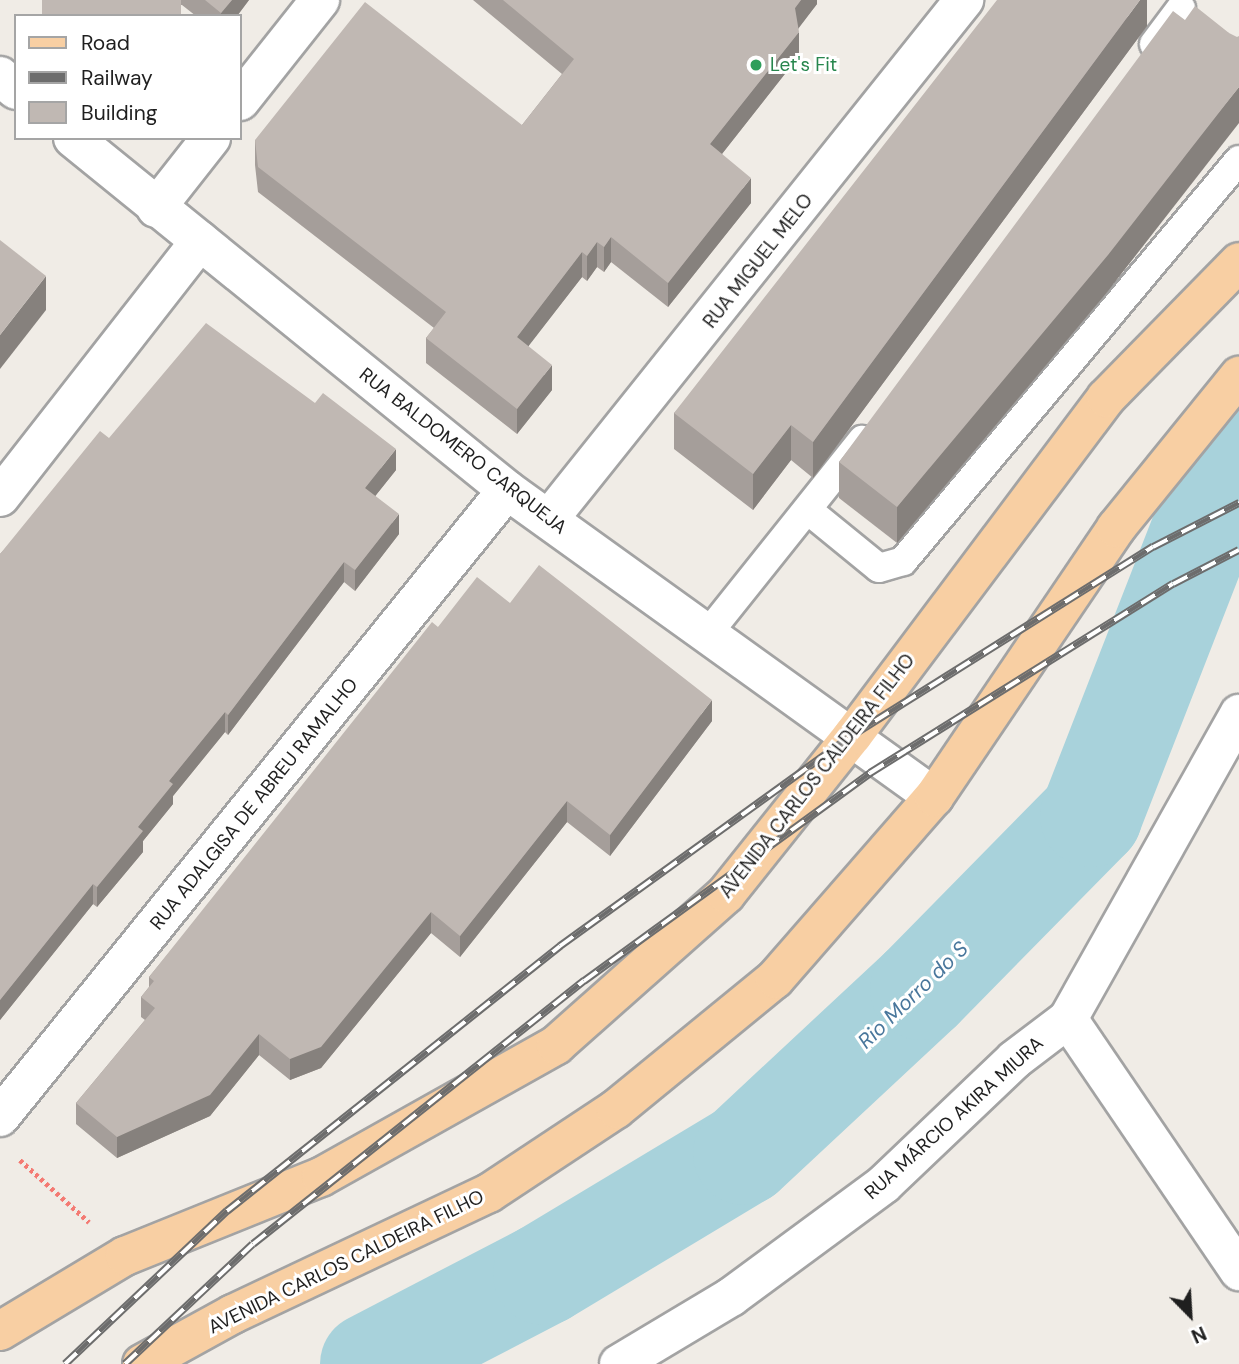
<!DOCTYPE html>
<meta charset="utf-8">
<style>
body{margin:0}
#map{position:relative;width:1239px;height:1364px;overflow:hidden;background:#f0ece6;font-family:"DM Sans",sans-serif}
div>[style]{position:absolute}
.river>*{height:102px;margin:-51px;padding:0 51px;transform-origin:51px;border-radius:51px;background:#a8d2db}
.path>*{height:4.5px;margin-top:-2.25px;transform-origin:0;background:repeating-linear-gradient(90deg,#f47a73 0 3.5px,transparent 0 7px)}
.roads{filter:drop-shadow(2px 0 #a3a3a3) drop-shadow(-2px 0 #a3a3a3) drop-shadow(0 2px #a3a3a3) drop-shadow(0 -2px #a3a3a3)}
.service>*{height:28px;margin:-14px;padding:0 14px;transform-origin:14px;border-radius:14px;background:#fff}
.minor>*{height:38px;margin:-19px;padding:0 19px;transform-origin:19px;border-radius:19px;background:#fff}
.primary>*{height:38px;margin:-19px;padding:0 19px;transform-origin:19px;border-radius:19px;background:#f8cfa3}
.rail>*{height:8px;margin-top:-4px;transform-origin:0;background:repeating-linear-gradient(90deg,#fff 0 16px,#6d6d6d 0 32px);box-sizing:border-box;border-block:2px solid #6d6d6d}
.wall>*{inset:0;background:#a59e9a}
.shaded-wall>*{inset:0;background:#86817d}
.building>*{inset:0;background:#c0b8b3;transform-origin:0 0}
.dots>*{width:19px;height:19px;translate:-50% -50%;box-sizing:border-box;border:4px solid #fff;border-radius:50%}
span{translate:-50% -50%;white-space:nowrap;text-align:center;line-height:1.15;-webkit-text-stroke:6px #fff;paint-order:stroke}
.leisure-label{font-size:19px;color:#27864d}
.left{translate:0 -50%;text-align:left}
.street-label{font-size:19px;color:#1f1f1f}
.water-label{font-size:21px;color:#49779c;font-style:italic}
.legend{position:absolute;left:14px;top:14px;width:228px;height:126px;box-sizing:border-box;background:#fff;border:2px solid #a5a5a5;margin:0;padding:9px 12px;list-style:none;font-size:21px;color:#1f1f1f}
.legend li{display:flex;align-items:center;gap:14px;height:35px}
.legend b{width:35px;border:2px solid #a5a5a5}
.north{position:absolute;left:1155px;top:1280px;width:70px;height:70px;-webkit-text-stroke:5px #fff;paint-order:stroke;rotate:156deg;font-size:19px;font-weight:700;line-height:28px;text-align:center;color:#1f1f1f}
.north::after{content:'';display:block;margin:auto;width:24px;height:32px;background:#1f1f1f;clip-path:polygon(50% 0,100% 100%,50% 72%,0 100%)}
</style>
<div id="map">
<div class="river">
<i style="left:371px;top:1364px;width:195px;rotate:-27.5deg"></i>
<i style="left:544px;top:1274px;width:233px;rotate:-31deg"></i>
<i style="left:744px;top:1154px;width:242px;rotate:-43deg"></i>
<i style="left:921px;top:989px;width:243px;rotate:-45.5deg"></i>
<i style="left:1091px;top:816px;width:408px;rotate:-68.7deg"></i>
</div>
<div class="path">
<i style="left:20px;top:1160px;width:93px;rotate:41.9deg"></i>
</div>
<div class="roads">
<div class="service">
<i style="left:1154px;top:44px;width:45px;rotate:-53.1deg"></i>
<i style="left:809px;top:511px;width:90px;rotate:39.2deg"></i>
<i style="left:879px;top:568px;width:25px;rotate:-16deg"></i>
<i style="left:903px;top:561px;width:523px;rotate:-50.04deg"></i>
<i style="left:709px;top:632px;width:246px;rotate:-51.4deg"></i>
</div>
<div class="minor">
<i style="left:0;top:76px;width:21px;rotate:41deg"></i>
<i style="left:240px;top:101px;width:129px;rotate:-51.6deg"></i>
<i style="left:73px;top:138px;width:559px;rotate:39.04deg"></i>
<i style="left:507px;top:490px;width:526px;rotate:35.71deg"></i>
<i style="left:156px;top:208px;width:89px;rotate:-51.8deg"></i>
<i style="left:0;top:497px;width:325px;rotate:-52deg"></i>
<i style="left:549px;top:519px;width:665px;rotate:-51.35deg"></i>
<i style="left:1068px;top:1019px;width:305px;rotate:55.8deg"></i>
<i style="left:0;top:1117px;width:806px;rotate:-51.04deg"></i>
<i style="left:619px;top:1364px;width:131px;rotate:-30.9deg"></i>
<i style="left:731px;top:1297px;width:190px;rotate:-36.4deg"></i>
<i style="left:884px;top:1184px;width:180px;rotate:-43.6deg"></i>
<i style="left:1014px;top:1060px;width:68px;rotate:-37.2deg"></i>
<i style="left:1068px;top:1019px;width:350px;rotate:-60.7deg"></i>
</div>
<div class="primary">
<i style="left:0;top:1331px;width:146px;rotate:-31deg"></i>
<i style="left:125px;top:1256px;width:211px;rotate:-22deg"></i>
<i style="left:321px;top:1177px;width:270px;rotate:-29.3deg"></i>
<i style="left:556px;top:1045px;width:227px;rotate:-41.6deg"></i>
<i style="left:726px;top:894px;width:203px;rotate:-51.4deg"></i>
<i style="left:853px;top:735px;width:421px;rotate:-53.1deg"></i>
<i style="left:1106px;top:398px;width:190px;rotate:-45.6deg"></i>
<i style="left:142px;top:1364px;width:104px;rotate:-28.8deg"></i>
<i style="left:233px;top:1314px;width:283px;rotate:-25.3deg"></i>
<i style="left:489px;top:1193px;width:152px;rotate:-33.5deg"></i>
<i style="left:616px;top:1109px;width:205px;rotate:-39.3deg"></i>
<i style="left:775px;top:979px;width:242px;rotate:-48.9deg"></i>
<i style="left:934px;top:797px;width:325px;rotate:-55.9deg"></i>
<i style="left:1116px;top:528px;width:196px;rotate:-51deg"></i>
</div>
</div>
<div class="rail">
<i style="left:65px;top:1364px;width:223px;rotate:-43.4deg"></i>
<i style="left:227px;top:1211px;width:426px;rotate:-38.5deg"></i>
<i style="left:560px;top:946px;width:355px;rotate:-35.8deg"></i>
<i style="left:848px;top:738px;width:360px;rotate:-32.1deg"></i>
<i style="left:1153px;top:547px;width:97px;rotate:-27.1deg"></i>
<i style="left:125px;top:1364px;width:175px;rotate:-43.2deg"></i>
<i style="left:253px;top:1244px;width:423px;rotate:-38.5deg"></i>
<i style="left:584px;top:981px;width:354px;rotate:-36deg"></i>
<i style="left:870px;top:773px;width:357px;rotate:-32deg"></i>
<i style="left:1173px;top:584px;width:74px;rotate:-27.3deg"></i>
</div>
<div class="wall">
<i style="clip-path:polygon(42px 0,249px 0,237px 16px,196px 16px,182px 5px)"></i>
<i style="clip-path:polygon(473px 0,817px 0,817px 4px,798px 28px,799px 56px,722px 154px,751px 203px,668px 307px,611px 262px,604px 272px,597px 267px,587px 281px,582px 277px,528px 346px,552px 390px,517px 434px,426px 363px,426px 338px,434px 328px,258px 192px,255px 165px,255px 140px,522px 125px,562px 74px)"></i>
<i style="clip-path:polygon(1147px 0,1147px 26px,813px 478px,791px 460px,753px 510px,674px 449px,674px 413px)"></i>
<i style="clip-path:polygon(1185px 20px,1229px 33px,1108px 291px,897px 543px,839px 498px,839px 462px)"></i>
<i style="clip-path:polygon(109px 438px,396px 470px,375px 496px,399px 534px,355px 591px,344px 582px,228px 735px,225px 732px,173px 796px,173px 804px,143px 841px,143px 852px,97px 907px,93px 904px,0 1020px,0 554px)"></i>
<i style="clip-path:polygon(510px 603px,712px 721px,610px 856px,567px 822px,460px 957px,431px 933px,321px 1068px,290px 1080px,259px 1055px,210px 1116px,117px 1158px,76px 1124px,76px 1103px,145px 1020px,141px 1017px,141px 997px,149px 987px,149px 977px,438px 627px)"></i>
</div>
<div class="shaded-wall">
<i style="clip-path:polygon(232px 0,249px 0,237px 16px,221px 16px,221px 13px)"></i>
<i style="clip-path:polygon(801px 0,817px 0,817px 4px,795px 33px,795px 8px)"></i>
<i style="clip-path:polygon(1140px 0,1147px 0,1147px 26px,813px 478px,813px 442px)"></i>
<i style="clip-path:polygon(799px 32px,799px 56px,710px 169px,710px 144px)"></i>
<i style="clip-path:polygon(1239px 87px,1239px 123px,1108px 291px,897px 543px,897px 507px)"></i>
<i style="clip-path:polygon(751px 178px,751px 203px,668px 307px,668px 283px)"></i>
<i style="clip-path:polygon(611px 237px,611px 262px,604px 272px,604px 247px)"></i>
<i style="clip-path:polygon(597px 242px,597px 267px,587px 281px,587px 256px)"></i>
<i style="clip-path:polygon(582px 252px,582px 277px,517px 361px,517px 337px)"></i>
<i style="clip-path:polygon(46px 276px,46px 310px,0 369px,0 335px)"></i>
<i style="clip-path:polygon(552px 365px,552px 390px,517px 434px,517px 409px)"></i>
<i style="clip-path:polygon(791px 425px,791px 460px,753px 510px,753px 474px)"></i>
<i style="clip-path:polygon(396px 449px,396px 470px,365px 509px,365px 488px)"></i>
<i style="clip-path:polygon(399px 514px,399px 534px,355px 591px,355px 570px)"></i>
<i style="clip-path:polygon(344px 562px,344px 582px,228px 735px,228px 715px)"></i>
<i style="clip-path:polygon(712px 700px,712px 721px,610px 856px,610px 835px)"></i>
<i style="clip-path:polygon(225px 712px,225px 732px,173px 796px,173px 804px,143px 841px,143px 852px,97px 907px,97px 887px,169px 781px)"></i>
<i style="clip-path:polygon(567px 801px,567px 822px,460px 957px,460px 936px)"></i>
<i style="clip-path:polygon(93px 884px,93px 904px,0 1020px,0 1000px)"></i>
<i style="clip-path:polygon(431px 912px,431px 933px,321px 1068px,290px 1080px,290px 1059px)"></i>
<i style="clip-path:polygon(259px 1034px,259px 1055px,210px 1116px,117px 1158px,117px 1137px)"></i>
</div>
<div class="building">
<i style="left:42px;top:0;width:139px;height:20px"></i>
<i style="clip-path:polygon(205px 0,232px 0,221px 13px)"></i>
<i style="clip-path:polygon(503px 0,801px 0,795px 8px,799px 32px,710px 144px,751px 178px,668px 283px,611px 237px,604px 247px,597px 242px,587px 256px,582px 252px,517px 337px,552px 365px,517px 409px,426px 338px,446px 312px,258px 167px,255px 140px,365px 2px,522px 125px,574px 59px)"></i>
<i style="clip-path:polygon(997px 0,1140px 0,813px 442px,791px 425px,753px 474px,674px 413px)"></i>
<i style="clip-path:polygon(1195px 6px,1229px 33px,1237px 37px,1239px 36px,1239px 87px,1108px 255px,897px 507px,839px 462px,1173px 11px,1185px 20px)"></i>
<i style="clip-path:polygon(0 240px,46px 276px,0 335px)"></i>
<i style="clip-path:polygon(206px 323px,315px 403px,323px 393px,396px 449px,365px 488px,399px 514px,355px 570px,344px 562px,228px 715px,225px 712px,169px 781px,173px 784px,138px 827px,143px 831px,97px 887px,93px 884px,0 1000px,0 554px,100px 431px,109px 438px)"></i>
<i style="clip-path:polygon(539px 565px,712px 700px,610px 835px,567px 801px,460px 936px,431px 912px,321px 1047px,290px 1059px,259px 1034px,210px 1095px,117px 1137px,76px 1103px,155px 1008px,141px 997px,154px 981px,149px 977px,432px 622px,438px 627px,477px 577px,510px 603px)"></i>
</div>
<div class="dots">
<i style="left:756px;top:65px;background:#2e9e5b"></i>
</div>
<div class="leisure-label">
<span class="left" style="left:770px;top:65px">Let's Fit</span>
</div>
<div class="street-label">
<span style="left:758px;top:261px;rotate:-52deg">RUA MIGUEL MELO</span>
<span style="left:463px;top:451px;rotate:38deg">RUA BALDOMERO CARQUEJA</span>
<span style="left:817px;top:776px;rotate:-52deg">AVENIDA CARLOS CALDEIRA FILHO</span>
<span style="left:254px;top:804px;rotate:-51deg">RUA ADALGISA DE ABREU RAMALHO</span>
<span style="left:954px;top:1118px;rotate:-42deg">RUA MÁRCIO AKIRA MIURA</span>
<span style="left:346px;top:1262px;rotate:-26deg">AVENIDA CARLOS CALDEIRA FILHO</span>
</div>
<div class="water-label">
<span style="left:913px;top:995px;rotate:-44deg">Rio Morro do S</span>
</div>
<ul class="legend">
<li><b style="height:9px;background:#f8cfa3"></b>Road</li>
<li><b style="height:9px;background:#6d6d6d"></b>Railway</li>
<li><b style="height:19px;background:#c0b8b3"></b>Building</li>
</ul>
<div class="north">N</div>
</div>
